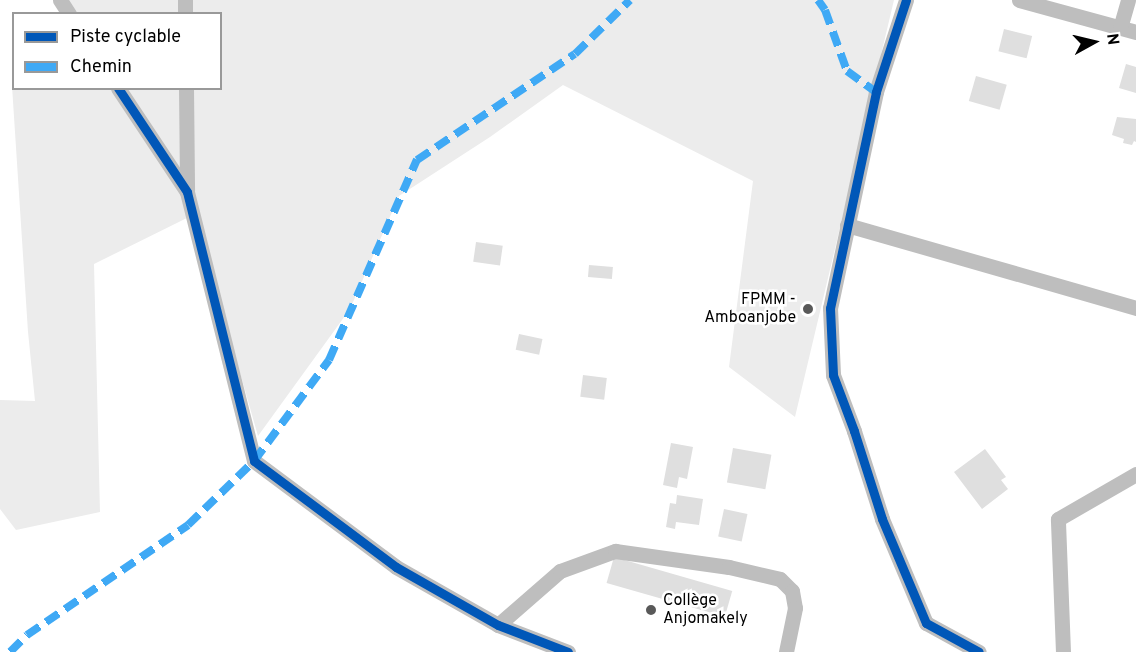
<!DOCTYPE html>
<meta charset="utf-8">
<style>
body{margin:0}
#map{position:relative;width:1136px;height:652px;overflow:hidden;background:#fff;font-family:Overpass,sans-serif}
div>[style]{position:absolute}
.green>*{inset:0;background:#ececec}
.building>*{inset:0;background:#dfdfdf;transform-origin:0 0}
.street>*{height:15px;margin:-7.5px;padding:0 7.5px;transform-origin:7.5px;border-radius:7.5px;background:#bebebe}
.quiet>*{height:8px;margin-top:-4px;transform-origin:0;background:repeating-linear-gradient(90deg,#3fa9f5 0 15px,transparent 0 23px)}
.cycleway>*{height:9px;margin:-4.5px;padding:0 4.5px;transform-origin:4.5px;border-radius:4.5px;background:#0057b8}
.dots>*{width:16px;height:16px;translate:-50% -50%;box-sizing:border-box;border:3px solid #fff;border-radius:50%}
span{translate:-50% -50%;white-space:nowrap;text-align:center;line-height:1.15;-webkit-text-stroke:5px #fff;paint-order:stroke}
.poi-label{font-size:16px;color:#000}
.right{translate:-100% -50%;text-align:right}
.left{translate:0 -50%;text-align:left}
.legend{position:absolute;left:12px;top:12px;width:210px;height:78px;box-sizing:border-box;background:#fff;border:2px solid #999;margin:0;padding:8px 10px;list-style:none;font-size:18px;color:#000}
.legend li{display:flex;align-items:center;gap:12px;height:30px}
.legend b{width:30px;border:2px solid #999}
.north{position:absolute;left:1064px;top:12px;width:60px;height:60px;-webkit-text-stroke:4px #fff;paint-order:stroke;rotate:82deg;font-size:16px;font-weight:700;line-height:24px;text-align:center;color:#000}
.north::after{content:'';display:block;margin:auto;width:21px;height:27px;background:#000;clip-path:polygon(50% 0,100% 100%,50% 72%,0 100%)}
</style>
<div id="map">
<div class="green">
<i style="clip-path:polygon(63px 0,894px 0,795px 417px,729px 367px,753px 181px,563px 85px,490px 137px,399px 196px,350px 309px,258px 436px,195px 214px,94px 264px,100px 512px,16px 530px,0 509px,0 400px,35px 401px,28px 332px,12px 86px,14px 88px,220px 88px,220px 14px,69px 13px)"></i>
</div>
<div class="building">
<i style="left:1004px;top:29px;width:29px;height:23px;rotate:14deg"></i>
<i style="clip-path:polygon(1126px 64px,1136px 67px,1136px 93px,1119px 88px)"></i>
<i style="left:976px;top:76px;width:32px;height:26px;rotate:16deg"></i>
<i style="clip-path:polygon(1117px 117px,1136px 119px,1136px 142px,1134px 141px,1132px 145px,1123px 143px,1124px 139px,1112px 135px)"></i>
<i style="left:476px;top:242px;width:27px;height:20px;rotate:8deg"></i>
<i style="left:589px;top:265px;width:24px;height:12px;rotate:5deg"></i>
<i style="left:519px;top:334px;width:24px;height:16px;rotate:12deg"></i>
<i style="left:583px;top:375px;width:24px;height:22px;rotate:7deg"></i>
<i style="clip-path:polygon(671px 443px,693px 447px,687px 479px,679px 477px,677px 488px,663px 485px)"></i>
<i style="left:733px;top:448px;width:39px;height:35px;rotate:10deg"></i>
<i style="clip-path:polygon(985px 449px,1006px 477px,1001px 480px,1008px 489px,982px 509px,954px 472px)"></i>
<i style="clip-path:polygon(677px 495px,703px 499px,699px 525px,676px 522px,675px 529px,666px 527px,670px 503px,676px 504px)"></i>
<i style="left:724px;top:509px;width:24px;height:28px;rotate:12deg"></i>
<i style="left:614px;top:557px;width:123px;height:27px;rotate:16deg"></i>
</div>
<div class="street">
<i style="left:60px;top:0;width:17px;rotate:57deg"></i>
<i style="left:185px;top:0;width:14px;rotate:90deg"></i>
<i style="left:906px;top:0;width:97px;rotate:108.1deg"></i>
<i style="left:876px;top:92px;width:221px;rotate:102deg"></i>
<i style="left:830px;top:308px;width:67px;rotate:87.4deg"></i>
<i style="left:833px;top:375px;width:60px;rotate:69.4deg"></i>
<i style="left:854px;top:431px;width:92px;rotate:72.3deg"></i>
<i style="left:882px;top:519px;width:113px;rotate:67.1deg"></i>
<i style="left:926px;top:623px;width:60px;rotate:28.7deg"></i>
<i style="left:1019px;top:0;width:121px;rotate:15.3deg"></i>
<i style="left:1120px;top:28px;width:29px;rotate:-74deg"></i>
<i style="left:118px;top:88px;width:125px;rotate:56.4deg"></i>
<i style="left:187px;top:192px;width:277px;rotate:76deg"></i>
<i style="left:254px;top:461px;width:177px;rotate:36.7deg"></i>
<i style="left:396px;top:567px;width:117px;rotate:29.6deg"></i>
<i style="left:498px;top:625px;width:75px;rotate:21.1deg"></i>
<i style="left:186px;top:88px;width:102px;rotate:89.4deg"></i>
<i style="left:847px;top:225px;width:301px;rotate:16deg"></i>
<i style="left:498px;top:625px;width:82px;rotate:-41.1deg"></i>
<i style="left:560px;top:571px;width:59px;rotate:-20deg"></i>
<i style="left:615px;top:551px;width:115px;rotate:8deg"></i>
<i style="left:729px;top:567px;width:52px;rotate:13.2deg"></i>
<i style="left:780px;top:579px;width:17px;rotate:45deg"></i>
<i style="left:792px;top:591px;width:17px;rotate:80deg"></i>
<i style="left:795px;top:608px;width:45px;rotate:101.6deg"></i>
<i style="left:1063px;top:652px;width:133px;rotate:-92.2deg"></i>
<i style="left:1058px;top:519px;width:90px;rotate:-30deg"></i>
</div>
<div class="quiet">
<i style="left:818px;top:0;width:12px;rotate:55deg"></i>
<i style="left:825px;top:10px;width:65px;rotate:70.2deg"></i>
<i style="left:847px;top:71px;width:36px;rotate:36deg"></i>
<i style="left:10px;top:652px;width:24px;rotate:-45deg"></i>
<i style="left:27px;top:635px;width:195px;rotate:-34.3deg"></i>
<i style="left:188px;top:525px;width:92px;rotate:-44.1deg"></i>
<i style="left:254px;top:461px;width:126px;rotate:-53.4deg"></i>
<i style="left:329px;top:360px;width:219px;rotate:-66.3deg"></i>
<i style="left:417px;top:160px;width:190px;rotate:-33.9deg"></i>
<i style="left:575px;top:54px;width:77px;rotate:-44.5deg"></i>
</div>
<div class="cycleway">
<i style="left:906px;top:0;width:97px;rotate:108.1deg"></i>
<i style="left:876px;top:92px;width:221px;rotate:102deg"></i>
<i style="left:830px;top:308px;width:67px;rotate:87.4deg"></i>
<i style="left:833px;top:375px;width:60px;rotate:69.4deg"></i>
<i style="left:854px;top:431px;width:92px;rotate:72.3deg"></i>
<i style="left:882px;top:519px;width:113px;rotate:67.1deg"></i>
<i style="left:926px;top:623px;width:60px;rotate:28.7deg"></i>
<i style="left:118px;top:88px;width:125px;rotate:56.4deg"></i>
<i style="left:187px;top:192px;width:277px;rotate:76deg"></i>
<i style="left:254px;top:461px;width:177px;rotate:36.7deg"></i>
<i style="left:396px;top:567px;width:117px;rotate:29.6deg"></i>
<i style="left:498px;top:625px;width:75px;rotate:21.1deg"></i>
</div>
<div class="dots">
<i style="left:808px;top:309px;background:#595959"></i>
<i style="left:651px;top:610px;background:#595959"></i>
</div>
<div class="poi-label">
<span class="right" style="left:796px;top:309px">FPMM -<br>Amboanjobe</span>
<span class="left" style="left:663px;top:610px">Collège<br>Anjomakely</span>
</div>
<ul class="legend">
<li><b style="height:8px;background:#0057b8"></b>Piste cyclable</li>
<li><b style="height:8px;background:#3fa9f5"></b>Chemin</li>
</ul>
<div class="north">N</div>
</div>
